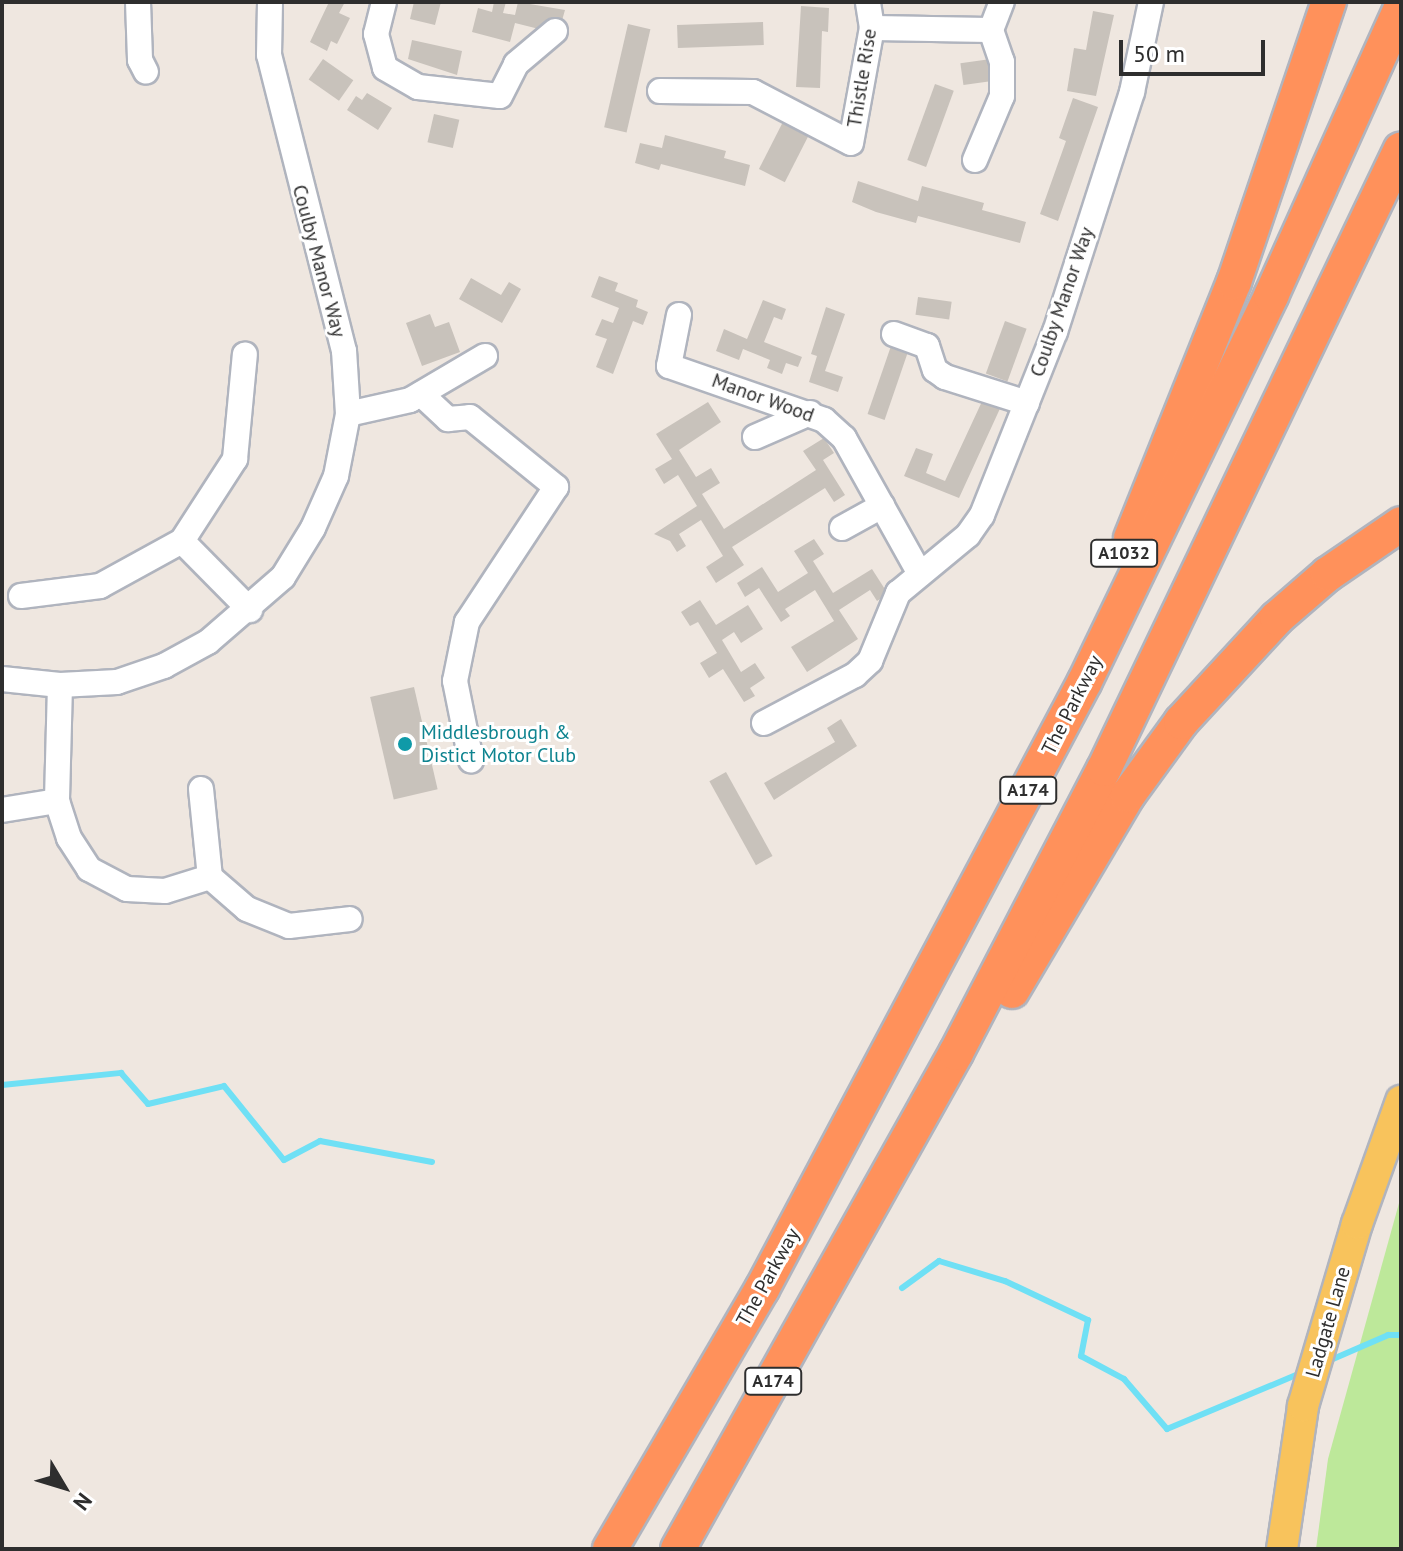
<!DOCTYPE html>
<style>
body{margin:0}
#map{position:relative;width:1403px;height:1551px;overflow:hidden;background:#efe7e0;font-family:"PT Sans",sans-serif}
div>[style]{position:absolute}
.green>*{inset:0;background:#bde89a}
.stream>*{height:6px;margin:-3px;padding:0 3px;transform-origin:3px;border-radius:3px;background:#6fe0f5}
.building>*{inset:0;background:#c8c2bb;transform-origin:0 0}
.roads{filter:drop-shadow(2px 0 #b0b4be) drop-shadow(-2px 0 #b0b4be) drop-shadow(0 2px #b0b4be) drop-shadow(0 -2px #b0b4be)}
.minor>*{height:24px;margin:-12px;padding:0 12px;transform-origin:12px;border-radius:12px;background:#fff}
.major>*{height:30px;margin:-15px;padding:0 15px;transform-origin:15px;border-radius:15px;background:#f8c35c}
.highway>*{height:34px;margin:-17px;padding:0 17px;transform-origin:17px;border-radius:17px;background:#ff915b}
.dots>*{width:22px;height:22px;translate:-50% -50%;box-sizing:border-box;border:4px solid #fff;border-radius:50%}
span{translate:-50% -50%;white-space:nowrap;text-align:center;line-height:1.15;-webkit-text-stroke:6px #fff;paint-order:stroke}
.shield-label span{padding:2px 6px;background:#fff;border:2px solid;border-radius:6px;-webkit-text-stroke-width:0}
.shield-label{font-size:18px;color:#2e2e2e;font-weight:700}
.street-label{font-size:20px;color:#2e2e2e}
.culture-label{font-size:20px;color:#0d838f}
.left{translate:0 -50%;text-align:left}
.frame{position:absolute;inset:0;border:4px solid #2e2e2e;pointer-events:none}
.north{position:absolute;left:24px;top:1447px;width:80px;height:80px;-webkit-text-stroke:6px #fff;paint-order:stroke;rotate:128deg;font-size:22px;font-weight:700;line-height:32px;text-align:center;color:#2e2e2e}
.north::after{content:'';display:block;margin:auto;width:28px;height:36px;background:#2e2e2e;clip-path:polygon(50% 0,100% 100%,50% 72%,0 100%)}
.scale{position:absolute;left:1119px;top:40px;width:146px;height:36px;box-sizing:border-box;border:4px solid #2e2e2e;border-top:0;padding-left:10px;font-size:24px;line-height:28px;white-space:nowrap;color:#2e2e2e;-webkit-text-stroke:6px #fff;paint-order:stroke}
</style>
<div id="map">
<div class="green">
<i style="clip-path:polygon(1401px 1196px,1401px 1549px,1316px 1549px,1328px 1459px)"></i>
</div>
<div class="stream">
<i style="left:2px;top:1085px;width:120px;rotate:-5.8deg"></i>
<i style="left:121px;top:1073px;width:41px;rotate:48.9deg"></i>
<i style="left:148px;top:1104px;width:78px;rotate:-13.3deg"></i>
<i style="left:224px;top:1086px;width:95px;rotate:51deg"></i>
<i style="left:284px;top:1160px;width:41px;rotate:-27.8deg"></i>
<i style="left:320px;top:1141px;width:114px;rotate:10.6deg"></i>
<i style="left:902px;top:1288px;width:46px;rotate:-36.1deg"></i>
<i style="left:939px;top:1261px;width:69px;rotate:16.9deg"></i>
<i style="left:1005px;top:1281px;width:92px;rotate:25.2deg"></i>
<i style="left:1088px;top:1320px;width:37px;rotate:101deg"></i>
<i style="left:1081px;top:1356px;width:49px;rotate:28.1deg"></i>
<i style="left:1124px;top:1379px;width:66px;rotate:49.3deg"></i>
<i style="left:1167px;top:1429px;width:145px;rotate:-22.7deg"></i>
<i style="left:1326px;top:1362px;width:68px;rotate:-23.5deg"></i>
<i style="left:1388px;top:1335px;width:13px"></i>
</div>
<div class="building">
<i style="clip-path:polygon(329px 2px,345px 2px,339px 13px,350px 18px,337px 44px,331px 41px,327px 51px,310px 42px)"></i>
<i style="clip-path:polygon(414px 2px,441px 2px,435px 25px,410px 19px)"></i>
<i style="clip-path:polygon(494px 2px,506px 2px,503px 13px,515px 15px,518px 2px,565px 10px,561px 24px,551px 32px,515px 23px,510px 42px,472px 32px,478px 8px,492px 12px)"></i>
<i style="clip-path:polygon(801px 6px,829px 8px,828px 32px,822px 31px,820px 88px,796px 87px)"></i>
<i style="clip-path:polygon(1093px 11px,1114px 15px,1096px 96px,1067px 91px,1074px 48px,1086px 50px)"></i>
<i style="left:763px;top:22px;width:23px;height:86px;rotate:88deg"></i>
<i style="left:628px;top:24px;width:23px;height:106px;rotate:13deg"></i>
<i style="clip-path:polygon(412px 40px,462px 51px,457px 75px,408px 59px)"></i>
<i style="left:998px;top:58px;width:22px;height:38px;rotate:82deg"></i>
<i style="left:323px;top:59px;width:37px;height:25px;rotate:35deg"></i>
<i style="left:935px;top:84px;width:20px;height:81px;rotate:20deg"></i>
<i style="clip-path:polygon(367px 93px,392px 108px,378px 130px,347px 110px,356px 96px,362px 100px)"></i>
<i style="clip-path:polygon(1073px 98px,1098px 107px,1058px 221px,1040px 214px,1066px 141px,1059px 138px)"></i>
<i style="left:788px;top:112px;width:29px;height:64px;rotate:27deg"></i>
<i style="left:434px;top:114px;width:26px;height:29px;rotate:13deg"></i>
<i style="clip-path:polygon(665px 135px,726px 151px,724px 158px,750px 165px,745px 186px,661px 164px,659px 170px,635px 163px,640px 143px,662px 148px)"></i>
<i style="clip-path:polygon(858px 181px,918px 201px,922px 186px,984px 203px,982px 210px,1026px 222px,1020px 243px,918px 216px,916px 223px,876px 212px,852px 202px)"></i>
<i style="clip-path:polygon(599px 276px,618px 283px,615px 291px,638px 300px,636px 307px,648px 312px,643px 325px,633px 321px,613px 374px,596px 367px,607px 339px,595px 335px,602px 319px,613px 323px,619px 308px,591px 297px)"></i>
<i style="clip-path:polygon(471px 278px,501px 295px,509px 282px,521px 289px,502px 323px,459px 299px)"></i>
<i style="left:918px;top:297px;width:34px;height:18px;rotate:8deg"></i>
<i style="clip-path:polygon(763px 300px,786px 309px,782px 320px,774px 317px,764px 342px,802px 357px,798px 367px,786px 363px,782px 374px,767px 368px,770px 360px,743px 349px,739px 360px,716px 351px,724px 329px,747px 339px)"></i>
<i style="clip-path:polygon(826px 307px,845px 314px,825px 371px,843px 377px,838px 392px,809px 382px,817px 356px,811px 354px)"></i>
<i style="clip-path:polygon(430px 314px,435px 327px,449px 322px,460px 352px,422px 366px,406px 323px)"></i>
<i style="left:1005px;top:321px;width:23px;height:56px;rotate:20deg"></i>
<i style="left:891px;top:346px;width:18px;height:72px;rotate:19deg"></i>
<i style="clip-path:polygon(985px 395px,1003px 402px,959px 498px,904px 476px,916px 448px,933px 454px,926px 473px,945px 481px)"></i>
<i style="clip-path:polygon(708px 402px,721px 422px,679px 450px,696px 477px,711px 468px,720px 483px,702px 494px,724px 529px,816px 470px,803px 451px,824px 438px,834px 453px,823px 460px,845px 495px,834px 502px,825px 488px,732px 547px,744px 565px,716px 583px,706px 567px,723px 556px,701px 520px,679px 534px,686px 546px,677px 552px,670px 541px,654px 534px,697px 506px,678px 475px,664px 484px,655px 469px,672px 459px,656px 434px)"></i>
<i style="clip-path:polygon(814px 539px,824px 554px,813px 561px,833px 593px,872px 569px,888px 594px,877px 601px,870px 590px,839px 610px,858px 639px,807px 672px,791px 647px,834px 621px,815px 590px,785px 609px,790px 616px,781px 622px,759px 588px,745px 597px,737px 583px,762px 567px,778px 592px,808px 573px,794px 551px)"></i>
<i style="clip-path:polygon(700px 600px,716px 625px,748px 605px,763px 629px,741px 643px,734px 632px,722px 640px,741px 672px,755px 663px,765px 678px,750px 688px,755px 696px,744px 702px,723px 669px,709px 678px,700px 663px,717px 653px,698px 622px,690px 626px,681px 612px)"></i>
<i style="left:414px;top:687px;width:105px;height:45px;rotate:77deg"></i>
<i style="clip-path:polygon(841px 719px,857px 746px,774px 800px,764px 783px,835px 742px,827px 728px)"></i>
<i style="left:726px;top:772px;width:96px;height:19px;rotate:61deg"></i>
</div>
<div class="roads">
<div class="minor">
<i style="left:138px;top:2px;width:58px;rotate:88deg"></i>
<i style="left:140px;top:60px;width:13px;rotate:63deg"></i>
<i style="left:384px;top:2px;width:33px;rotate:104deg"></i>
<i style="left:376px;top:34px;width:35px;rotate:75deg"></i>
<i style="left:385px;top:68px;width:38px;rotate:30deg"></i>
<i style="left:418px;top:87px;width:82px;rotate:6.3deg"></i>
<i style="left:500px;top:96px;width:36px;rotate:-63deg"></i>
<i style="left:516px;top:64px;width:51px;rotate:-40.2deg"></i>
<i style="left:872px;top:28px;width:119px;rotate:1deg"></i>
<i style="left:660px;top:91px;width:93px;rotate:0.6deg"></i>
<i style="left:753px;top:92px;width:110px;rotate:27.5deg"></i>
<i style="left:851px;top:143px;width:117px;rotate:-79.7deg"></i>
<i style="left:872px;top:28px;width:26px;rotate:-99deg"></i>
<i style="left:975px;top:160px;width:69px;rotate:-67.1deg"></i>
<i style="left:1002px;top:96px;width:34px;rotate:-90deg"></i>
<i style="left:1002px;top:62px;width:34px;rotate:-109deg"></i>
<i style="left:991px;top:30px;width:30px;rotate:-69deg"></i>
<i style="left:679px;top:315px;width:52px;rotate:101.1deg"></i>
<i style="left:669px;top:366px;width:164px;rotate:19.2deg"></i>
<i style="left:824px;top:420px;width:27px;rotate:42deg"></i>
<i style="left:844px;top:438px;width:156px;rotate:60.8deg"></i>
<i style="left:894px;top:334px;width:35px;rotate:20deg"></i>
<i style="left:927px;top:346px;width:25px;rotate:72deg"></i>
<i style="left:935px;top:370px;width:12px;rotate:35deg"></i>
<i style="left:945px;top:377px;width:86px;rotate:17.6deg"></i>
<i style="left:421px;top:394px;width:37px;rotate:43deg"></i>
<i style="left:448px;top:419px;width:22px;rotate:-5deg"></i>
<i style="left:470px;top:417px;width:111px;rotate:39.1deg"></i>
<i style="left:556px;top:487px;width:162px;rotate:123.4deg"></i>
<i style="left:467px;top:622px;width:60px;rotate:101.5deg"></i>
<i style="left:455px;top:681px;width:81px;rotate:78.6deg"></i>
<i style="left:348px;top:414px;width:64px;rotate:-12.7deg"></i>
<i style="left:410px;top:400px;width:87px;rotate:-30.4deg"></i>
<i style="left:755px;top:437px;width:60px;rotate:-23.6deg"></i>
<i style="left:842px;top:528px;width:46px;rotate:-28.8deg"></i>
<i style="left:182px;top:541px;width:97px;rotate:45.4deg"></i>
<i style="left:21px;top:596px;width:80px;rotate:-7.2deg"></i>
<i style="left:100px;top:586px;width:94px;rotate:-28.8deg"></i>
<i style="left:182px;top:541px;width:98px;rotate:-57.1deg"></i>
<i style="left:235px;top:459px;width:105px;rotate:-84.6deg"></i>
<i style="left:2px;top:679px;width:58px;rotate:5.9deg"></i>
<i style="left:60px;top:685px;width:57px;rotate:-3deg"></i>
<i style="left:117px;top:682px;width:50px;rotate:-18.8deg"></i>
<i style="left:164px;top:666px;width:50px;rotate:-28.6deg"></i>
<i style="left:208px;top:642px;width:99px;rotate:-40.9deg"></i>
<i style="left:283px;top:577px;width:57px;rotate:-58.5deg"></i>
<i style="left:313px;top:528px;width:57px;rotate:-66.1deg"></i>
<i style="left:336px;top:476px;width:63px;rotate:-79deg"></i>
<i style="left:348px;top:414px;width:63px;rotate:-93.6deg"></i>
<i style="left:344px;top:351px;width:305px;rotate:-104.2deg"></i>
<i style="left:269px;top:55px;width:53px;rotate:-88.9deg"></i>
<i style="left:60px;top:685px;width:116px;rotate:91.5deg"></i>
<i style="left:57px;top:801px;width:39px;rotate:72deg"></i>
<i style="left:69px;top:838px;width:37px;rotate:57deg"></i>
<i style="left:89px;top:869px;width:43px;rotate:27.8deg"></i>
<i style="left:127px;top:889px;width:38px;rotate:3deg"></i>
<i style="left:165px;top:891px;width:47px;rotate:-17.3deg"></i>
<i style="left:210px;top:877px;width:49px;rotate:40.9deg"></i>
<i style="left:247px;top:909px;width:45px;rotate:22deg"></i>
<i style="left:289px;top:926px;width:61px;rotate:-6.5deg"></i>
<i style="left:764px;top:723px;width:103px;rotate:-27.8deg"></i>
<i style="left:855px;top:675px;width:21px;rotate:-43deg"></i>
<i style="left:870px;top:661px;width:74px;rotate:-67.6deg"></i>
<i style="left:898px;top:593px;width:91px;rotate:-39.6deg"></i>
<i style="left:968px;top:535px;width:24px;rotate:-55deg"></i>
<i style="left:982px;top:515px;width:197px;rotate:-68.3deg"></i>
<i style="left:1055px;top:332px;width:252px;rotate:-72.2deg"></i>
<i style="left:1132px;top:92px;width:92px;rotate:-78.1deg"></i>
<i style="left:201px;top:789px;width:88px;rotate:84.2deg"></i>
<i style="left:2px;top:810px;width:56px;rotate:-9.3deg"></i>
</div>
<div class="major">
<i style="left:1282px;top:1549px;width:145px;rotate:-81.6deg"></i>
<i style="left:1303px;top:1406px;width:190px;rotate:-73.5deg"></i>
<i style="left:1357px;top:1224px;width:131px;rotate:-70.3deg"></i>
</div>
<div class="highway">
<i style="left:1131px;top:538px;width:276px;rotate:-68.1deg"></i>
<i style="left:1234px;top:282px;width:296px;rotate:-71.3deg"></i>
<i style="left:1012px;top:991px;width:228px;rotate:-59.4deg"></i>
<i style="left:1128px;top:795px;width:90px;rotate:-54deg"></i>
<i style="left:1181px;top:722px;width:142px;rotate:-47.3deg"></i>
<i style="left:1277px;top:618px;width:67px;rotate:-40.8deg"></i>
<i style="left:1328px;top:574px;width:88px;rotate:-34.4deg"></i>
<i style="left:610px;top:1549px;width:301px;rotate:-59.7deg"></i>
<i style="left:762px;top:1289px;width:688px;rotate:-62.02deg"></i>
<i style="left:1085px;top:681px;width:428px;rotate:-64.2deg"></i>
<i style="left:1271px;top:296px;width:316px;rotate:-65.7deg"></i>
<i style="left:678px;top:1549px;width:569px;rotate:-60.73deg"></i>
<i style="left:956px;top:1053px;width:320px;rotate:-62.5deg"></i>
<i style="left:1104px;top:769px;width:687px;rotate:-64.4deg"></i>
</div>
</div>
<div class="dots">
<i style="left:405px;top:744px;background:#0f9aa8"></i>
</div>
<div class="shield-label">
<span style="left:1124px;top:553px">A1032</span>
<span style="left:1028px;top:790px">A174</span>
<span style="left:773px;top:1381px">A174</span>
</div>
<div class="street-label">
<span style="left:862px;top:78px;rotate:-81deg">Thistle Rise</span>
<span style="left:319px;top:261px;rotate:75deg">Coulby Manor Way</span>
<span style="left:1062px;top:302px;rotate:-71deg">Coulby Manor Way</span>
<span style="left:763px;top:398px;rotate:20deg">Manor Wood</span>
<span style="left:1072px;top:705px;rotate:-63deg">The Parkway</span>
<span style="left:768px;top:1277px;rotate:-61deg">The Parkway</span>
<span style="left:1328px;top:1322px;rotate:-74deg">Ladgate Lane</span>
</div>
<div class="culture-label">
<span class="left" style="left:421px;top:744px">Middlesbrough &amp;<br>Distict Motor Club</span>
</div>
<div class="frame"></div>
<div class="north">N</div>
<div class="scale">50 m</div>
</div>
